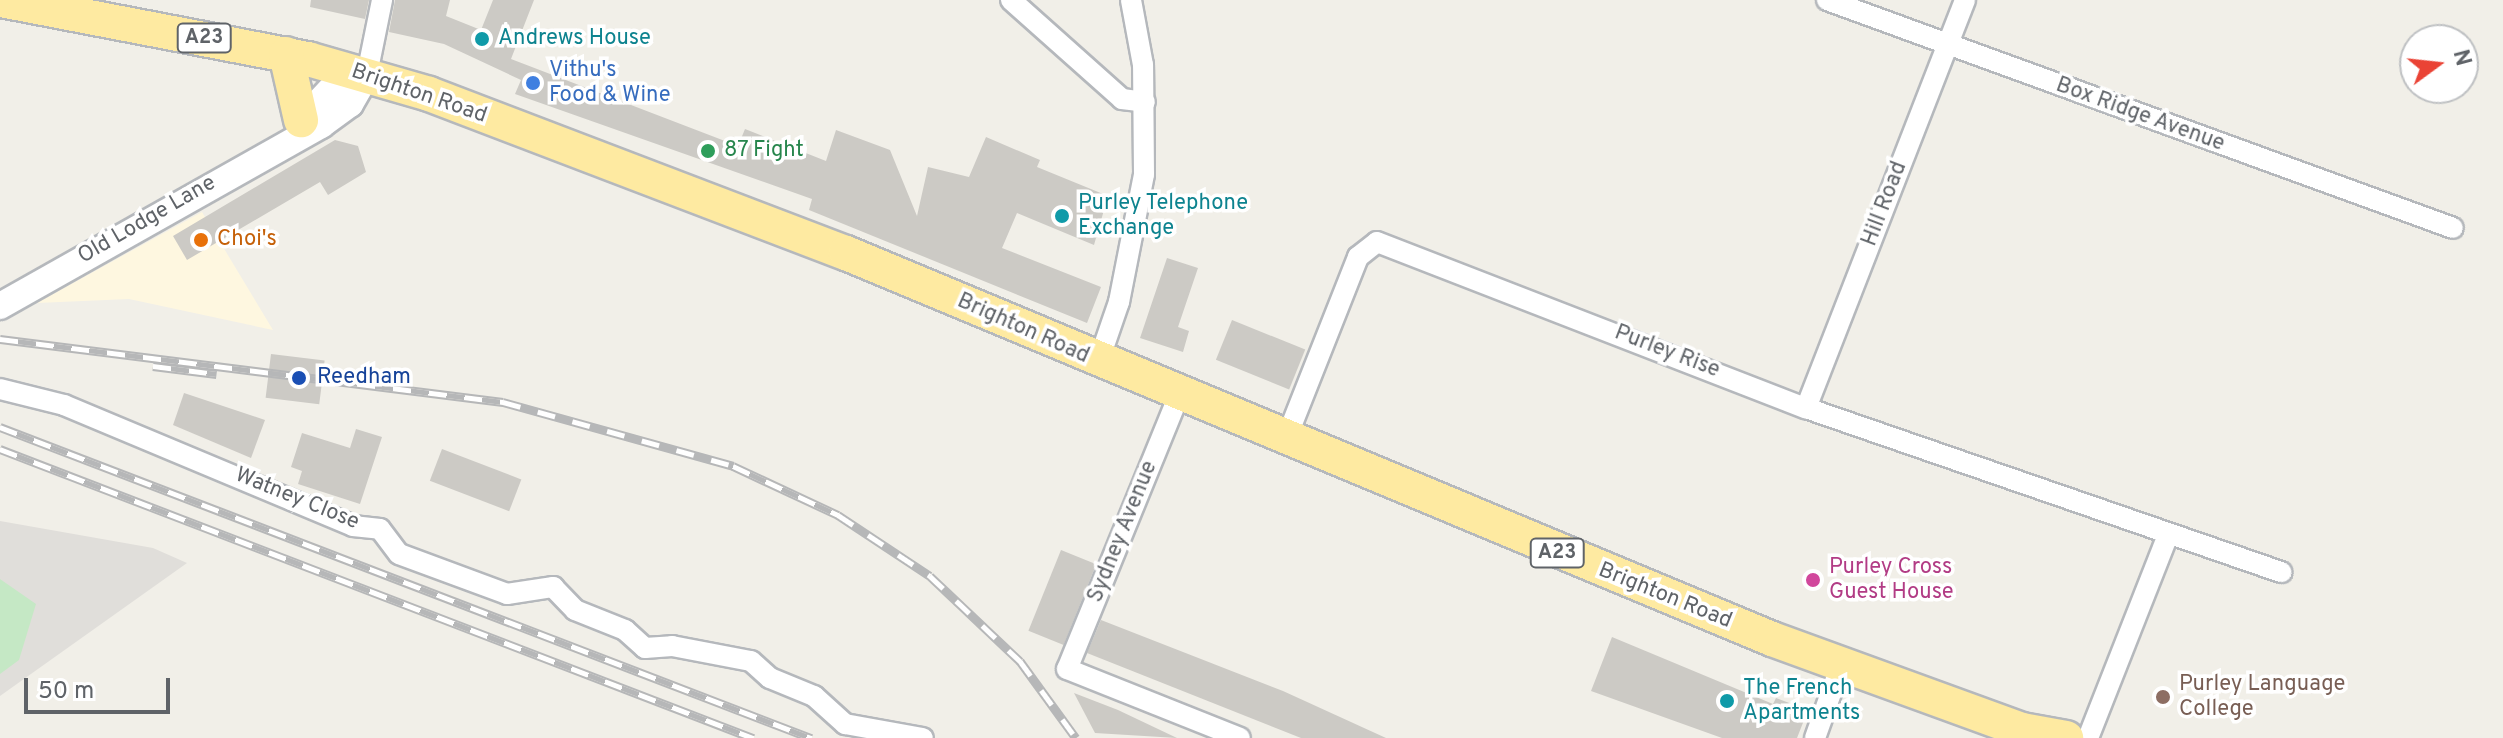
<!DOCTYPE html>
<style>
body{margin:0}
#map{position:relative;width:2503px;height:738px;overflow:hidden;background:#f1efe8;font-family:Overpass,sans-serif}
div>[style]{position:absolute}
.commercial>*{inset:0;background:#fef7e0}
.industrial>*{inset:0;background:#e0deda}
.green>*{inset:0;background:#c5e8c5}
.building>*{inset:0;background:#cccac5;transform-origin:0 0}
.roads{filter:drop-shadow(2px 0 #b5b8bc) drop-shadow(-2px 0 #b5b8bc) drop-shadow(0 2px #b5b8bc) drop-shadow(0 -2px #b5b8bc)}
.minor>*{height:20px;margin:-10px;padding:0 10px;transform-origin:10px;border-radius:10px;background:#fff}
.tertiary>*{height:26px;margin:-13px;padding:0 13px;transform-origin:13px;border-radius:13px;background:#fff}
.trunk>*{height:34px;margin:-17px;padding:0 17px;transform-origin:17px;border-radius:17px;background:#feeaa1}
.rail>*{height:9px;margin-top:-4.5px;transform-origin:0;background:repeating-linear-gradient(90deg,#fff 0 18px,#b6b7b8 0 36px);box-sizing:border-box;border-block:2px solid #b6b7b8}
.dots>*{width:22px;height:22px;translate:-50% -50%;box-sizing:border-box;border:4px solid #fff;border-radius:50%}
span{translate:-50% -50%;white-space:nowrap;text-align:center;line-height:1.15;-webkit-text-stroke:7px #fff;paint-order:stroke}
.shield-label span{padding:2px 6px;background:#fff;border:2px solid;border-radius:6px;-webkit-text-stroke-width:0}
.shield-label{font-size:20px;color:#5f6368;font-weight:700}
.culture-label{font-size:22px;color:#0d838f}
.left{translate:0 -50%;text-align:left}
.shop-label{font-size:22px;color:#366cbe}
.street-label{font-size:22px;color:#5f6368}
.leisure-label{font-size:22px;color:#27864d}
.food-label{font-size:22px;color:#c56008}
.transit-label{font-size:22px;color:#164399}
.hotel-label{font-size:22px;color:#b23c85}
.education-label{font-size:22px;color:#785e54}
.north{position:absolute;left:2399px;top:24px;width:80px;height:80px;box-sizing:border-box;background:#fff;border:2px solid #bfc1c3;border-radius:50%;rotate:75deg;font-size:22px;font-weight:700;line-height:32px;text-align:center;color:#5f6368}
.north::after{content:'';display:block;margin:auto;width:28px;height:36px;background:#ea4335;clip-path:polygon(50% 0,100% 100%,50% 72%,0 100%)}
.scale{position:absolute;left:24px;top:678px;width:146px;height:36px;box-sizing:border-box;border:4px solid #5f6368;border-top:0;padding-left:10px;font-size:24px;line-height:28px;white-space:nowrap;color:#5f6368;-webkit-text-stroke:6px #fff;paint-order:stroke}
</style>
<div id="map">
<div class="commercial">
<i style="clip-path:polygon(202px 212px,273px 330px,129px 299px,37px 303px)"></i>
</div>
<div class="industrial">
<i style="clip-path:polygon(0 521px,153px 548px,187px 563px,0 696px)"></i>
</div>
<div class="green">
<i style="clip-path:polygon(0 579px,36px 604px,19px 660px,0 674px)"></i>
</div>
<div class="building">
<i style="clip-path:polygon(311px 0,369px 0,365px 19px,310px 7px)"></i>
<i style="clip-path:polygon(395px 0,450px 0,446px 16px,481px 30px,493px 0,534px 0,511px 59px,738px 146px,745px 129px,826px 161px,836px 130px,890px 150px,917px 216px,928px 167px,969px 177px,986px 137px,1040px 160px,1037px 167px,1108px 196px,1094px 245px,1017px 213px,1002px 248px,1101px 287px,1087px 323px,809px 210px,812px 199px,515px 94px,521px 80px,444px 44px,389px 32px)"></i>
<i style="clip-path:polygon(335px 140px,358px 146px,366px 172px,328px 195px,320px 182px,187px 260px,173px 236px)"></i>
<i style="clip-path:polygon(1167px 258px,1198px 268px,1178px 327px,1189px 331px,1183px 352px,1140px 338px)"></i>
<i style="left:1232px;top:320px;width:79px;height:43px;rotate:22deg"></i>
<i style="left:271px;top:354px;width:54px;height:44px;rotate:7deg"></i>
<i style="clip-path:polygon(184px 393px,265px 420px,251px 458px,173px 425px)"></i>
<i style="clip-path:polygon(356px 429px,382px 437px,360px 504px,298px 484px,302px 471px,291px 467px,302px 433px,350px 448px)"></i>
<i style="left:442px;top:449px;width:85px;height:34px;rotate:21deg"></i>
<i style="left:1061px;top:550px;width:38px;height:87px;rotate:22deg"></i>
<i style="clip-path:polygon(1101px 620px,1283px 691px,1386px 738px,1301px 738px,1087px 653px)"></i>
<i style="clip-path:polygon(1612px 637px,1773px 704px,1776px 698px,1808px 710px,1797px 738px,1722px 738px,1591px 691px)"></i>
<i style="clip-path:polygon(1074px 693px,1118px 710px,1177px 738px,1095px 733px)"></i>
</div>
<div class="roads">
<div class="minor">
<i style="left:1011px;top:0;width:149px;rotate:41.7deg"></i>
<i style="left:1122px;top:99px;width:23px;rotate:7deg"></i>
<i style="left:1827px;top:0;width:666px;rotate:20.01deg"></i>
<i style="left:367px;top:74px;width:76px;rotate:-78.5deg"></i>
<i style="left:1098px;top:363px;width:65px;rotate:-71deg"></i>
<i style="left:1119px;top:302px;width:130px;rotate:-78.9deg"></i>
<i style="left:1144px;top:174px;width:109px;rotate:-90.5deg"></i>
<i style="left:1143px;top:65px;width:66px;rotate:-100.5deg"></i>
<i style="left:0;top:389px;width:66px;rotate:14deg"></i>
<i style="left:64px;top:405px;width:313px;rotate:22.7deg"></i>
<i style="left:353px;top:526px;width:27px;rotate:6deg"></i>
<i style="left:380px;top:529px;width:31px;rotate:53deg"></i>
<i style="left:399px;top:554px;width:115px;rotate:20.3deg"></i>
<i style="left:507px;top:594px;width:47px;rotate:-8.7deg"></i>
<i style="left:553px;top:587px;width:32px;rotate:46deg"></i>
<i style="left:575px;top:610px;width:54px;rotate:21.8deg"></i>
<i style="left:625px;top:630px;width:27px;rotate:42deg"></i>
<i style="left:645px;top:648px;width:27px;rotate:-4deg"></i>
<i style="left:672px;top:646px;width:80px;rotate:10.8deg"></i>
<i style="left:751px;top:661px;width:25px;rotate:42deg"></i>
<i style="left:770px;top:678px;width:48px;rotate:22.2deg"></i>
<i style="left:814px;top:696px;width:42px;rotate:42.1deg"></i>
<i style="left:845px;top:724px;width:79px;rotate:10.2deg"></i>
<i style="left:1179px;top:395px;width:296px;rotate:112.2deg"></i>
<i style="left:1067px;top:669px;width:186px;rotate:21.7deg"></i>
<i style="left:1806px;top:408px;width:438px;rotate:-68.7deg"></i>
<i style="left:1286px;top:439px;width:196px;rotate:-68.4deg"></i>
<i style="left:1358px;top:257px;width:24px;rotate:-38deg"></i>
<i style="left:1377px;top:242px;width:460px;rotate:21.2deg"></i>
<i style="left:1806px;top:408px;width:503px;rotate:19.05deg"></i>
<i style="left:1815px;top:738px;width:77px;rotate:-70.4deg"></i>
<i style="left:2088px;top:738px;width:216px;rotate:-68.5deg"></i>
</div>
<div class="tertiary">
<i style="left:303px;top:119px;width:69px;rotate:-46.8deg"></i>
<i style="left:0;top:306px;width:369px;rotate:-29.4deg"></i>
<i style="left:321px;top:125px;width:36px;rotate:-36deg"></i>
<i style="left:350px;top:104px;width:34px;rotate:-60deg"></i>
</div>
<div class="trunk">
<i style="left:1px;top:0;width:313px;rotate:10.9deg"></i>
<i style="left:308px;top:59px;width:126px;rotate:16.1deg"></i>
<i style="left:429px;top:94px;width:446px;rotate:20.9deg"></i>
<i style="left:846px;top:253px;width:1003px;rotate:22.63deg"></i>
<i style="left:1772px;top:639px;width:266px;rotate:20deg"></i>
<i style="left:2022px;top:730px;width:45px;rotate:10.3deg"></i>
<i style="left:286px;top:54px;width:68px;rotate:77.2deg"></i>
</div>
</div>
<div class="rail">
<i style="left:0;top:339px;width:507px;rotate:7.14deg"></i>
<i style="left:503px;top:402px;width:239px;rotate:15.5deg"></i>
<i style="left:733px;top:466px;width:116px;rotate:25deg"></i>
<i style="left:838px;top:515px;width:110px;rotate:33.5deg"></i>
<i style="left:930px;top:576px;width:124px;rotate:43.4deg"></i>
<i style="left:1020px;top:661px;width:95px;rotate:54deg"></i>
<i style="left:153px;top:366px;width:64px;rotate:7.2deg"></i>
<i style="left:0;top:427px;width:869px;rotate:20.98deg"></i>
<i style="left:0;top:449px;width:807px;rotate:21deg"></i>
</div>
<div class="dots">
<i style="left:482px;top:39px;background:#0f9aa8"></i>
<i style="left:533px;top:83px;background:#3f7fe0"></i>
<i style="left:708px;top:151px;background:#2e9e5b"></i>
<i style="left:1062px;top:216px;background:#0f9aa8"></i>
<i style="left:201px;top:240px;background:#e8710a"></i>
<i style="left:299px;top:378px;background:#1a4fb4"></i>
<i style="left:1813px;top:580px;background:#d1479c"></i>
<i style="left:2163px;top:697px;background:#8d6e63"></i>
<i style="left:1727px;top:701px;background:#0f9aa8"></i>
</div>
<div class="shield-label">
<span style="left:204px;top:38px">A23</span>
<span style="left:1557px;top:553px">A23</span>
</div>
<div class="culture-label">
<span class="left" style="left:498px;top:39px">Andrews House</span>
<span class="left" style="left:1078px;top:216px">Purley Telephone<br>Exchange</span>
<span class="left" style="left:1743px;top:701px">The French<br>Apartments</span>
</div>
<div class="shop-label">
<span class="left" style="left:549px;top:83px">Vithu's<br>Food &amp; Wine</span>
</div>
<div class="street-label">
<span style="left:419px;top:94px;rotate:19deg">Brighton Road</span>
<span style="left:2140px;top:115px;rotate:20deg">Box Ridge Avenue</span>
<span style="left:1885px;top:204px;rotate:-69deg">Hill Road</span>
<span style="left:147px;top:220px;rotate:-30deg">Old Lodge Lane</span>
<span style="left:1023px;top:329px;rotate:24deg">Brighton Road</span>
<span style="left:1667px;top:352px;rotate:21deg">Purley Rise</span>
<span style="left:297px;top:499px;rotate:22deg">Watney Close</span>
<span style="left:1123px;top:532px;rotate:-68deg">Sydney Avenue</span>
<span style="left:1665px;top:596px;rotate:22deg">Brighton Road</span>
</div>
<div class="leisure-label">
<span class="left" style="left:724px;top:151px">87 Fight</span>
</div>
<div class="food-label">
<span class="left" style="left:217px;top:240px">Choi's</span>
</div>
<div class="transit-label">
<span class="left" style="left:317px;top:378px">Reedham</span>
</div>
<div class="hotel-label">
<span class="left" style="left:1829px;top:580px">Purley Cross<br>Guest House</span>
</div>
<div class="education-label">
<span class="left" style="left:2179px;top:697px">Purley Language<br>College</span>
</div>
<div class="north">N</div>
<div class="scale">50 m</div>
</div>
